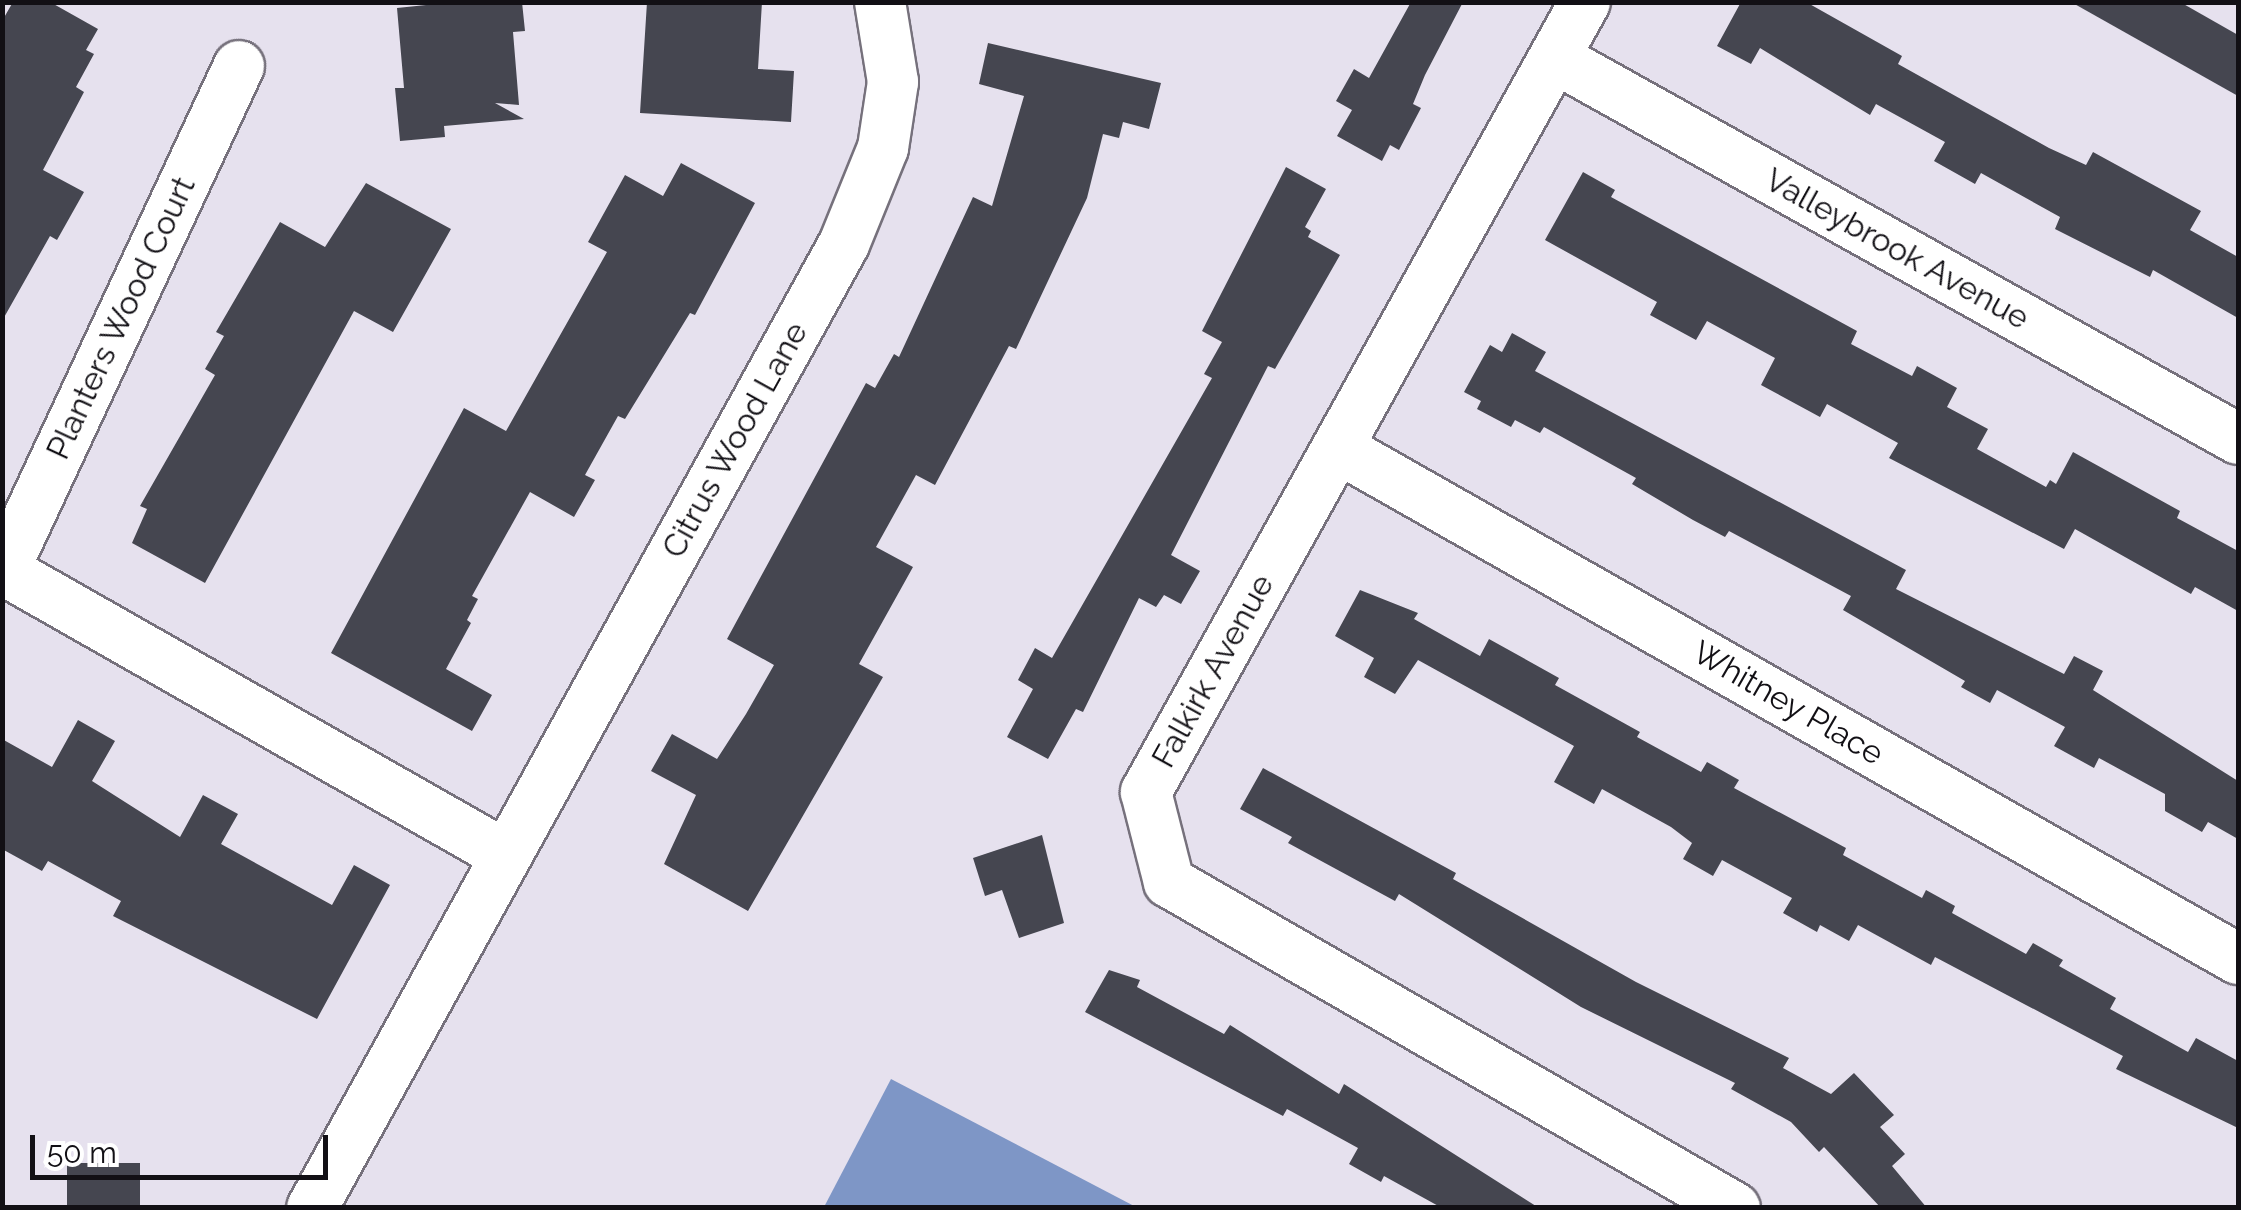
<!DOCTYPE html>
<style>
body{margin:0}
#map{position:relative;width:2241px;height:1210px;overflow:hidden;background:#e6e1ee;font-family:Raleway,sans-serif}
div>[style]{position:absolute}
.water>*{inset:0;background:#7e96c6}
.building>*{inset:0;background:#454650;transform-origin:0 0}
.roads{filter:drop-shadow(2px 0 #76717c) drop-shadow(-2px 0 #76717c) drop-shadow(0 2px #76717c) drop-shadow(0 -2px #76717c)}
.minor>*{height:50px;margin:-25px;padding:0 25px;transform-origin:25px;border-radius:25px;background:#fff}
span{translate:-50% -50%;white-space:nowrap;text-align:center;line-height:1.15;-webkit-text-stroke:10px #fff;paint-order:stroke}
.street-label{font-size:32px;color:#121015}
.frame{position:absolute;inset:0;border:5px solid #121015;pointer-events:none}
.scale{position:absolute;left:30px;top:1135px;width:298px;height:45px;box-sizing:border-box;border:5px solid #121015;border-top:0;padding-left:12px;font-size:30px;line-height:35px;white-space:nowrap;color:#121015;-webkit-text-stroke:8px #fff;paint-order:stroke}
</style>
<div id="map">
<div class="water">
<i style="clip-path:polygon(891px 1079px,1136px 1207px,824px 1207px)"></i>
</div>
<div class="building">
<i style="clip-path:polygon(13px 2px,50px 2px,98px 29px,86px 50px,94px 54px,76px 87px,84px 92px,43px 170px,84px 192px,57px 240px,50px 236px,2px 321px,2px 21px)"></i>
<i style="clip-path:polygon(455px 2px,522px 2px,525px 31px,513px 32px,519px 105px,495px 103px,524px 119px,444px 126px,445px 137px,400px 141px,395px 88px,404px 88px,397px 8px)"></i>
<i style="clip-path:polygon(647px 2px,762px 2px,758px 69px,794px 71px,791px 122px,640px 113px)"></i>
<i style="clip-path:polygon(1411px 2px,1463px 2px,1425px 75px,1413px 104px,1421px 108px,1399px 150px,1390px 145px,1382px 161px,1337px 136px,1352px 110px,1336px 101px,1354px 69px,1369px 78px)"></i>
<i style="clip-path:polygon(1741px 2px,1806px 2px,1902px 56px,1898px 64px,2049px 148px,2086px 165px,2093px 152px,2201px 211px,2190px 230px,2238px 257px,2238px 318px,2153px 270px,2150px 277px,2055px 229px,2060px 217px,1981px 173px,1975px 184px,1934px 161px,1945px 142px,1876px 104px,1870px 115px,1760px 48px,1751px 64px,1717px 46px)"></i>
<i style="clip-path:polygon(2071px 2px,2180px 2px,2238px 35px,2238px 96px)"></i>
<i style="clip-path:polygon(988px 43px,1161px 83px,1149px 129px,1123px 122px,1119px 138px,1103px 134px,1087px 198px,1016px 349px,1009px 346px,935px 485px,916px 475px,876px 547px,913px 567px,859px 664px,883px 677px,748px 911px,664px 864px,696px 795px,651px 771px,672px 734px,717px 759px,746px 714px,774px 665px,727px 639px,866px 383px,875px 388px,894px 354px,899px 357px,973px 197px,992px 206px,1024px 96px,979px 84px)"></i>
<i style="clip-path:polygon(681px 163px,755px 203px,695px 315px,690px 313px,625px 419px,618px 416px,585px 475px,595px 480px,574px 517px,530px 492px,472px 596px,478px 599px,467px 620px,471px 623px,446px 669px,492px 695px,472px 731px,331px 653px,464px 408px,506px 431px,607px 252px,588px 242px,625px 175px,663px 196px)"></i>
<i style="clip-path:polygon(1286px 167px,1326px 189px,1305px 227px,1311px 231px,1308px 237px,1340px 255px,1275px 369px,1268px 366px,1171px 555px,1200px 571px,1181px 604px,1164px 595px,1156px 607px,1139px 598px,1083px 712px,1076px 709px,1048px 759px,1007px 737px,1033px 689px,1018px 680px,1035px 648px,1052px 658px,1212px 378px,1204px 374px,1222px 342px,1202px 331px)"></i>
<i style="clip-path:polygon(1583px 172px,1615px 190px,1611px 197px,1857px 331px,1851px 344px,1912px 376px,1917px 366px,1957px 388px,1947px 407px,1988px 429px,1977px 449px,2046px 487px,2050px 480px,2056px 484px,2073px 452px,2180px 511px,2177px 518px,2238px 551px,2238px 611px,2195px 587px,2191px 594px,2075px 529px,2064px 549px,1889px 458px,1898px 443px,1827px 404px,1820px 417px,1761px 385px,1775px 358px,1707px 321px,1696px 340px,1650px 315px,1657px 302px,1545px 240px)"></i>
<i style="clip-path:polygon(366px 183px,451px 229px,393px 332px,354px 311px,205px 583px,132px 543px,147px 509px,140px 506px,215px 375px,205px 369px,224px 336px,216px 332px,280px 222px,325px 247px)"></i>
<i style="clip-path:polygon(1512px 333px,1546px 352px,1535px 371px,1906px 570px,1896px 589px,2064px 674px,2074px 656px,2103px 671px,2093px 690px,2238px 781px,2238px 839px,2208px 822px,2202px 832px,2165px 811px,2165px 794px,2099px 758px,2094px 768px,2054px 746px,2065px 727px,1997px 690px,1990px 703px,1961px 687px,1965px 681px,1843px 610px,1851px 596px,1729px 531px,1725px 537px,1693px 520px,1632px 484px,1636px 478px,1544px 427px,1540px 433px,1515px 420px,1511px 427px,1477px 409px,1481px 401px,1464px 392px,1490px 345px,1502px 352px)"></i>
<i style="clip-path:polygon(1360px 590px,1418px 613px,1414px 619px,1480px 656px,1489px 639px,1559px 678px,1555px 685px,1640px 732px,1637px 737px,1701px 772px,1707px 762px,1739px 780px,1734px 788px,1846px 848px,1843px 855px,1922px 898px,1926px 890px,1955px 906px,1952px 913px,2026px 954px,2033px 943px,2063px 960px,2059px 966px,2116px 998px,2110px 1009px,2188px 1052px,2196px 1038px,2238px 1061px,2238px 1128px,2116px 1069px,2123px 1056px,1935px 957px,1931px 965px,1858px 925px,1849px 941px,1820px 925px,1817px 932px,1783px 913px,1792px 898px,1722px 860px,1713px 876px,1683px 859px,1692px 843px,1671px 827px,1602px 789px,1594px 804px,1554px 782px,1574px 746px,1418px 660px,1395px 694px,1364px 677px,1374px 658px,1335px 636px)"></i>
<i style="clip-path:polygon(78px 720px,115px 741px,92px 781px,180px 837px,203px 795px,238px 814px,221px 844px,332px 905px,354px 865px,390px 885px,317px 1019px,113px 916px,121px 901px,48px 861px,42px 871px,2px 849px,2px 739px,52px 767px)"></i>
<i style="clip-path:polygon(1263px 768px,1456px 873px,1453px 879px,1636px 982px,1789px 1058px,1783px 1068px,1831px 1094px,1854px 1073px,1894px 1115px,1880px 1127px,1905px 1154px,1892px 1166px,1927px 1208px,1881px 1208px,1824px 1147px,1819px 1152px,1791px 1122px,1731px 1089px,1735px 1083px,1581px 1007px,1399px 894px,1395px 901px,1288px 843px,1292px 837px,1240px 809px)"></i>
<i style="clip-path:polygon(1042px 835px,1064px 923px,1019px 938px,1002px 890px,985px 896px,973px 858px)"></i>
<i style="clip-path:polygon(1109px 970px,1140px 980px,1137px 987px,1224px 1034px,1230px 1025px,1339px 1094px,1344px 1084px,1539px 1208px,1442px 1208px,1384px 1176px,1381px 1182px,1349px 1164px,1358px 1148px,1287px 1109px,1283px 1116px,1085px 1012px)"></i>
<i style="left:67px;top:1163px;width:73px;height:45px"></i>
</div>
<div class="roads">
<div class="minor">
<i style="left:1585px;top:2px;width:904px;rotate:119.06deg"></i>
<i style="left:1146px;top:792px;width:93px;rotate:75.7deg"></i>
<i style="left:1169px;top:882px;width:653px;rotate:29.94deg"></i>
<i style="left:1555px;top:58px;width:782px;rotate:29.15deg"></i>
<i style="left:1338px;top:448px;width:1035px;rotate:29.59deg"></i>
<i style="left:2px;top:569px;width:579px;rotate:29.62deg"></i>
<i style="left:4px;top:570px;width:556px;rotate:-65deg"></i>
<i style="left:312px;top:1208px;width:1101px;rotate:-61.11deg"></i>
<i style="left:844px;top:244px;width:104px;rotate:-67.9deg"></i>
<i style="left:883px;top:148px;width:67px;rotate:-81.4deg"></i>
<i style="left:893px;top:82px;width:81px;rotate:-99.2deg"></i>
</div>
</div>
<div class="street-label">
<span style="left:1897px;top:249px;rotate:29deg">Valleybrook Avenue</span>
<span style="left:121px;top:318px;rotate:-65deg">Planters Wood Court</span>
<span style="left:735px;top:440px;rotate:-61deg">Citrus Wood Lane</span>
<span style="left:1213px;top:671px;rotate:-61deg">Falkirk Avenue</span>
<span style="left:1788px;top:703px;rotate:30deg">Whitney Place</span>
</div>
<div class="frame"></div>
<div class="scale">50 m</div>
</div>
